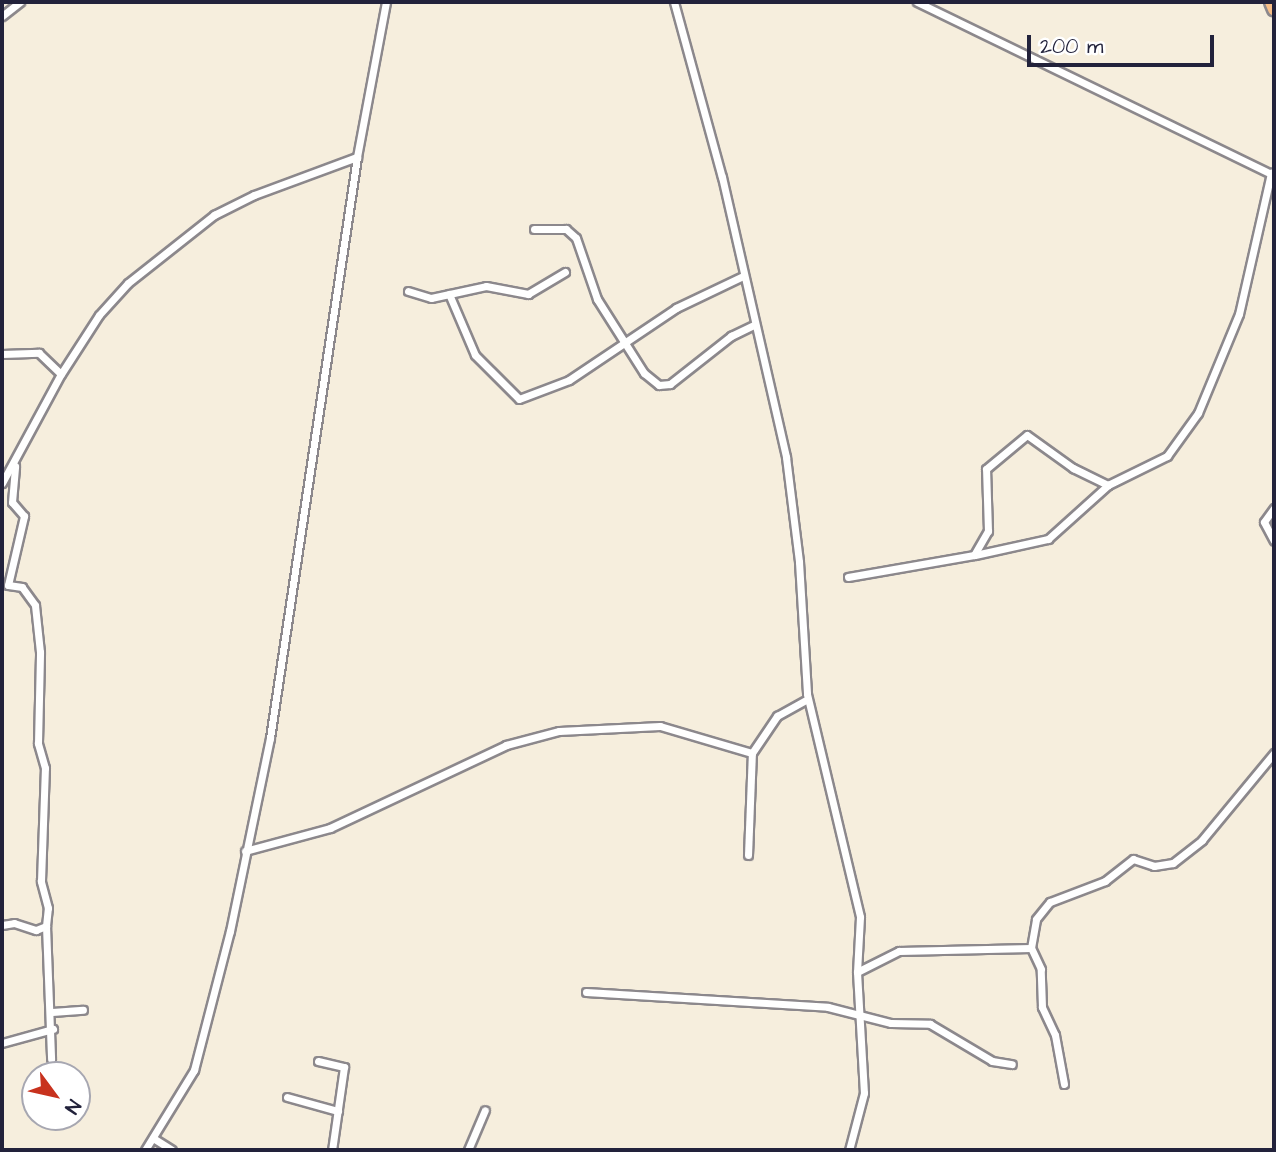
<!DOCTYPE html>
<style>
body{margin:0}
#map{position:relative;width:1276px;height:1152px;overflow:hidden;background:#f6eedd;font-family:"Architects Daughter",sans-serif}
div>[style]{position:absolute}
.roads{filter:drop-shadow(2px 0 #8c888c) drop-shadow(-2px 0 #8c888c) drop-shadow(0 2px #8c888c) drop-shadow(0 -2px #8c888c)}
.street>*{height:7px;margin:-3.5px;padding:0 3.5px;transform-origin:3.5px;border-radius:3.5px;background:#fff}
.highway>*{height:12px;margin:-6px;padding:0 6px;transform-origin:6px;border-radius:6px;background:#f7be87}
span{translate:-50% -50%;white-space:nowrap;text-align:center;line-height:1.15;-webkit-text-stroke:7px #fff;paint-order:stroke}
.frame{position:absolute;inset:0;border:4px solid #22223b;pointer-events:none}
.north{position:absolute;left:21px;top:1061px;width:70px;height:70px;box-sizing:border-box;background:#fff;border:2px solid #a7a7b1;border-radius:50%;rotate:123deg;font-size:19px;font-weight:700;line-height:28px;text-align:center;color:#22223b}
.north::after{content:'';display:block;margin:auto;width:24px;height:32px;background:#c8321e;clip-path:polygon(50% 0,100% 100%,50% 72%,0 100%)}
.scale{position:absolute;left:1027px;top:35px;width:187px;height:32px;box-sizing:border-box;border:4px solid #22223b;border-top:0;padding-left:9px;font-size:21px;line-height:24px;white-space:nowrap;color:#22223b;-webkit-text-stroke:5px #fff;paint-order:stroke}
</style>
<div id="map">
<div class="roads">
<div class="street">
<i style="left:674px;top:2px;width:181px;rotate:74.7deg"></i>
<i style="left:722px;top:177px;width:287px;rotate:77.1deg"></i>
<i style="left:786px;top:457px;width:106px;rotate:82.9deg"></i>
<i style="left:799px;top:562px;width:132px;rotate:86.5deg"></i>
<i style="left:807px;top:694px;width:229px;rotate:76.6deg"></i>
<i style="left:860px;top:917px;width:55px;rotate:93.1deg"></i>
<i style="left:857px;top:972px;width:121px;rotate:86.7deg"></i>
<i style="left:864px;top:1093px;width:59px;rotate:104.7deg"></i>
<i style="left:917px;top:2px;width:397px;rotate:25.9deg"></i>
<i style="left:2px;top:16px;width:23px;rotate:-38deg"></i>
<i style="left:534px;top:229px;width:32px"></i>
<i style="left:566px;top:229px;width:13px;rotate:42deg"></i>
<i style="left:576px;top:238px;width:65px;rotate:71deg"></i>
<i style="left:597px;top:299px;width:88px;rotate:57.6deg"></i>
<i style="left:644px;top:373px;width:19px;rotate:39deg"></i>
<i style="left:659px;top:385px;width:11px;rotate:-5deg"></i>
<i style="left:670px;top:384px;width:78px;rotate:-38.2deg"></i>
<i style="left:731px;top:336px;width:25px;rotate:-26deg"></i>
<i style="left:408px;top:291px;width:24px;rotate:17deg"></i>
<i style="left:431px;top:298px;width:56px;rotate:-12.3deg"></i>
<i style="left:486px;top:286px;width:43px;rotate:10.8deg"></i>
<i style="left:528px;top:294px;width:43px;rotate:-30.7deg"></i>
<i style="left:449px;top:294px;width:66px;rotate:66.9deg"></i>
<i style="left:475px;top:355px;width:62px;rotate:45deg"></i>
<i style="left:519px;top:399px;width:53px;rotate:-20.8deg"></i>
<i style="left:569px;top:380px;width:129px;rotate:-33.9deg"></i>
<i style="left:676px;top:308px;width:74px;rotate:-25.5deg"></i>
<i style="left:2px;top:354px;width:37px;rotate:-2deg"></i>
<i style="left:39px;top:353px;width:30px;rotate:44deg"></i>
<i style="left:2px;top:483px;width:124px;rotate:-61.6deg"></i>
<i style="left:61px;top:374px;width:70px;rotate:-57.2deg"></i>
<i style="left:99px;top:315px;width:43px;rotate:-47.8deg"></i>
<i style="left:128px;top:283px;width:110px;rotate:-38.3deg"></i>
<i style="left:214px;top:215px;width:45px;rotate:-26.6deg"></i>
<i style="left:254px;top:195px;width:110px;rotate:-20.3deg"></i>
<i style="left:1274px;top:508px;width:17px;rotate:126deg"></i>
<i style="left:1264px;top:522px;width:21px;rotate:62deg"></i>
<i style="left:975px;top:555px;width:75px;rotate:-12.4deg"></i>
<i style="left:1048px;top:539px;width:81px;rotate:-42deg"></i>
<i style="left:848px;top:577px;width:128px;rotate:-9.9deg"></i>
<i style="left:974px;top:555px;width:28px;rotate:-60deg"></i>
<i style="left:988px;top:531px;width:62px;rotate:-91.8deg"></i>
<i style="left:986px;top:469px;width:53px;rotate:-39.7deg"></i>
<i style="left:1027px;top:435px;width:57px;rotate:35.7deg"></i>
<i style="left:1073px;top:468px;width:39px;rotate:26deg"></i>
<i style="left:1108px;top:485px;width:66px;rotate:-26.2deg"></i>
<i style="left:1167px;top:456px;width:53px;rotate:-54.2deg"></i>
<i style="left:1198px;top:413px;width:107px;rotate:-67.5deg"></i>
<i style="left:1239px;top:314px;width:145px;rotate:-77.2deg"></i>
<i style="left:245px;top:851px;width:88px;rotate:-15.1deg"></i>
<i style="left:330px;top:828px;width:195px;rotate:-25.2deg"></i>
<i style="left:506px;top:745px;width:55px;rotate:-14.8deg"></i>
<i style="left:559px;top:731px;width:101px;rotate:-2.8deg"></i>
<i style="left:660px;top:726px;width:96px;rotate:16.4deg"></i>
<i style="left:752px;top:753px;width:45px;rotate:-56deg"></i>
<i style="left:777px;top:716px;width:35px;rotate:-29deg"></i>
<i style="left:748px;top:855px;width:102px;rotate:-87.8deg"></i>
<i style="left:2px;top:925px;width:12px;rotate:-9deg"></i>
<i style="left:14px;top:923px;width:23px;rotate:18deg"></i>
<i style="left:36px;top:930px;width:11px;rotate:-22deg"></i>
<i style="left:46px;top:926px;width:18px;rotate:-84deg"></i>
<i style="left:48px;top:908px;width:28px;rotate:-105deg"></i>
<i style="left:41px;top:881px;width:113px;rotate:-88deg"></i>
<i style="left:45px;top:768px;width:26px;rotate:-106deg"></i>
<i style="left:38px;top:743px;width:91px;rotate:-88.7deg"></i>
<i style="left:40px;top:652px;width:47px;rotate:-96.1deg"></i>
<i style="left:35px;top:605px;width:22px;rotate:-126deg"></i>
<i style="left:22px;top:587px;width:14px;rotate:-172deg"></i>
<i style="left:8px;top:585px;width:71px;rotate:-76.9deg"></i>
<i style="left:24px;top:516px;width:18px;rotate:-131deg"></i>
<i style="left:12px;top:502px;width:36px;rotate:-85deg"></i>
<i style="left:46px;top:926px;width:133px;rotate:87.8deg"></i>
<i style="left:857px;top:972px;width:47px;rotate:-26.6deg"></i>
<i style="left:899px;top:951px;width:132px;rotate:-1.3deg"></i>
<i style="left:586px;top:992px;width:242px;rotate:3.5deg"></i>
<i style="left:828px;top:1007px;width:65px;rotate:14.3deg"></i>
<i style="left:891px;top:1023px;width:39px;rotate:1deg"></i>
<i style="left:930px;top:1024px;width:72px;rotate:30.8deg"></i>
<i style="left:992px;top:1061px;width:20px;rotate:9deg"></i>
<i style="left:52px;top:1012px;width:31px;rotate:-4deg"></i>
<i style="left:2px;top:1043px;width:53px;rotate:-15.4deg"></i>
<i style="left:318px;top:1061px;width:27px;rotate:13deg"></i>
<i style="left:344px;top:1067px;width:84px;rotate:98.2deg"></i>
<i style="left:1064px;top:1084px;width:50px;rotate:-100.4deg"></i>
<i style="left:1055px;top:1035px;width:31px;rotate:-115deg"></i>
<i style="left:1042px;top:1007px;width:38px;rotate:-92deg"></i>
<i style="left:1041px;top:969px;width:23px;rotate:-115deg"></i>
<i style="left:1031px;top:948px;width:29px;rotate:-80deg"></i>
<i style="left:1036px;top:919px;width:22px;rotate:-51deg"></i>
<i style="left:1050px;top:902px;width:59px;rotate:-20.9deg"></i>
<i style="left:1105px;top:881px;width:36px;rotate:-38deg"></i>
<i style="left:1133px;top:859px;width:22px;rotate:18deg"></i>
<i style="left:1154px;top:866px;width:19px;rotate:-9deg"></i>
<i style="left:1173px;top:863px;width:37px;rotate:-38deg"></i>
<i style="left:1202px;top:840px;width:113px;rotate:-50.4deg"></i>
<i style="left:287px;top:1097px;width:53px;rotate:15.4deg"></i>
<i style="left:153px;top:1138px;width:22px;rotate:32deg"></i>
<i style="left:145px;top:1150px;width:94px;rotate:-58.5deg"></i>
<i style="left:194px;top:1070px;width:144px;rotate:-75.5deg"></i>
<i style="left:230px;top:931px;width:197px;rotate:-78.3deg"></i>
<i style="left:270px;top:738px;width:587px;rotate:-81.48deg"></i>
<i style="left:357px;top:157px;width:158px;rotate:-79.4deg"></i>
<i style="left:468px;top:1150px;width:43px;rotate:-67deg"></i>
</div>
<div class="highway">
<i style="left:1271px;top:2px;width:8px;rotate:67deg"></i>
</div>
</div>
<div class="frame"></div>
<div class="north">N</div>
<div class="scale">200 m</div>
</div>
